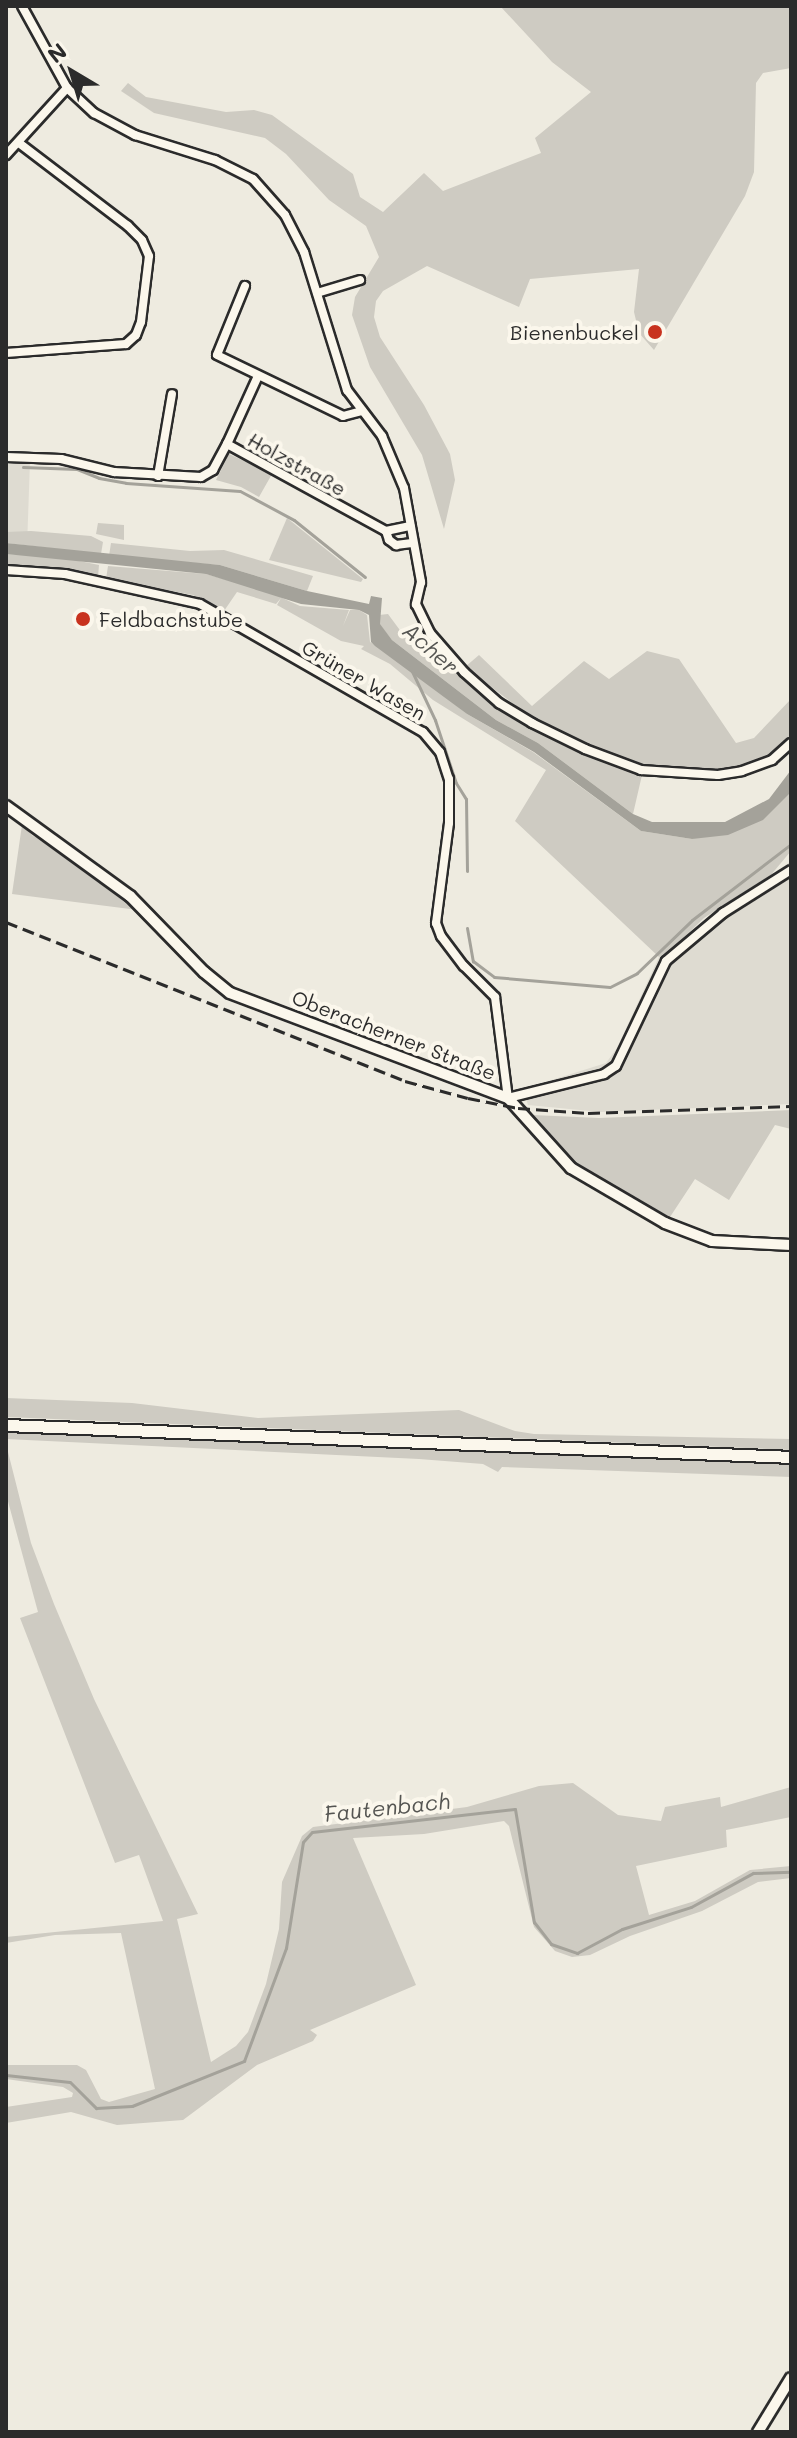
<!DOCTYPE html>
<meta charset="utf-8">
<style>
body{margin:0}
#map{position:relative;width:797px;height:2438px;overflow:hidden;background:#eeebe0;font-family:Mali,sans-serif}
div>[style]{position:absolute}
.built>*{inset:0;background:#dedbd1;transform-origin:0 0}
.green>*{inset:0;background:#cecbc2}
.water>*{inset:0;background:#a4a29a}
.stream>*{height:3px;margin:-1.5px;padding:0 1.5px;transform-origin:1.5px;border-radius:1.5px;background:#a4a29a}
.roads{filter:drop-shadow(2px 0 #2b2b2b) drop-shadow(-2px 0 #2b2b2b) drop-shadow(0 2px #2b2b2b) drop-shadow(0 -2px #2b2b2b)}
.minor>*{height:8px;margin:-4px;padding:0 4px;transform-origin:4px;border-radius:4px;background:#fbf7ec}
.tertiary>*{height:10px;margin:-5px;padding:0 5px;transform-origin:5px;border-radius:5px;background:#fbf7ec}
.secondary>*{height:11px;margin:-5.5px;padding:0 5.5px;transform-origin:5.5px;border-radius:5.5px;background:#fbf7ec}
.rail>*{height:3px;margin-top:-1.5px;transform-origin:0;background:repeating-linear-gradient(90deg,#2b2b2b 0 12px,transparent 0 18px)}
.dots>*{width:22px;height:22px;translate:-50% -50%;box-sizing:border-box;border:4px solid #fbf7ec;border-radius:50%}
span{translate:-50% -50%;white-space:nowrap;text-align:center;line-height:1.15;-webkit-text-stroke:8px #fbf7ec;paint-order:stroke}
.poi-label{font-size:20px;color:#2b2b2b}
.right{translate:-100% -50%;text-align:right}
.left{translate:0 -50%;text-align:left}
.street-label{font-size:20px;color:#2b2b2b}
.water-label{font-size:22px;color:#555552;font-style:italic}
.frame{position:absolute;inset:0;border:8px solid #2b2b2b;pointer-events:none}
.north{position:absolute;left:32px;top:32px;width:80px;height:80px;-webkit-text-stroke:6px #fbf7ec;paint-order:stroke;rotate:322deg;font-size:22px;font-weight:700;line-height:32px;text-align:center;color:#2b2b2b}
.north::after{content:'';display:block;margin:auto;width:28px;height:36px;background:#2b2b2b;clip-path:polygon(50% 0,100% 100%,50% 72%,0 100%)}
</style>
<div id="map">
<div class="built">
<i style="left:6px;top:461px;width:24px;height:71px;rotate:2deg"></i>
<i style="clip-path:polygon(791px 878px,791px 1104px,600px 1112px,528px 1105px,523px 1089px,606px 1063px,617px 1048px,659px 957px)"></i>
</div>
<div class="green">
<i style="clip-path:polygon(500px 6px,791px 6px,791px 68px,763px 73px,756px 83px,754px 172px,745px 196px,654px 350px,639px 333px,634px 312px,639px 269px,530px 279px,519px 307px,427px 266px,383px 291px,376px 301px,374px 317px,380px 337px,424px 405px,450px 454px,455px 480px,444px 529px,422px 455px,370px 367px,352px 315px,355px 297px,379px 257px,366px 226px,329px 200px,286px 154px,265px 138px,154px 113px,121px 91px,128px 83px,146px 97px,226px 112px,254px 110px,272px 115px,353px 174px,360px 197px,383px 212px,424px 173px,443px 191px,541px 153px,535px 138px,591px 92px,552px 62px)"></i>
<i style="clip-path:polygon(229px 454px,272px 474px,259px 497px,241px 487px,216px 480px)"></i>
<i style="clip-path:polygon(287px 518px,363px 579px,361px 582px,269px 560px)"></i>
<i style="clip-path:polygon(98px 523px,124px 525px,124px 540px,96px 534px)"></i>
<i style="clip-path:polygon(31px 531px,91px 536px,103px 542px,101px 554px,6px 543px,6px 532px)"></i>
<i style="clip-path:polygon(111px 543px,190px 551px,224px 550px,313px 576px,307px 591px,220px 565px,109px 556px)"></i>
<i style="clip-path:polygon(6px 554px,60px 557px,99px 565px,98px 577px,6px 568px)"></i>
<i style="clip-path:polygon(108px 566px,206px 574px,269px 592px,300px 606px,349px 610px,343px 626px,350px 610px,359px 610px,367px 615px,370px 642px,395px 657px,467px 714px,533px 752px,641px 831px,692px 839px,791px 792px,791px 851px,770px 876px,704px 918px,673px 948px,659px 957px,515px 821px,546px 770px,433px 700px,390px 664px,361px 649px,364px 646px,341px 641px,277px 605px,281px 598px,276px 604px,237px 592px,224px 611px,193px 595px,106px 579px)"></i>
<i style="clip-path:polygon(388px 614px,402px 633px,514px 717px,576px 750px,642px 775px,633px 814px,538px 743px,496px 720px,392px 640px,379px 624px,379px 615px)"></i>
<i style="clip-path:polygon(647px 651px,679px 659px,736px 743px,754px 738px,791px 699px,791px 739px,773px 756px,741px 766px,710px 770px,645px 765px,583px 743px,532px 718px,465px 667px,479px 655px,532px 706px,584px 661px,609px 679px)"></i>
<i style="clip-path:polygon(22px 825px,33px 836px,51px 843px,138px 910px,12px 894px)"></i>
<i style="clip-path:polygon(791px 1110px,791px 1129px,775px 1125px,729px 1200px,695px 1179px,670px 1217px,597px 1178px,571px 1160px,533px 1115px,599px 1118px)"></i>
<i style="clip-path:polygon(6px 1398px,132px 1403px,258px 1418px,459px 1410px,515px 1431px,534px 1434px,791px 1439px,791px 1450px,6px 1417px)"></i>
<i style="clip-path:polygon(6px 1430px,791px 1463px,791px 1477px,502px 1467px,498px 1472px,483px 1464px,419px 1459px,6px 1439px)"></i>
<i style="clip-path:polygon(6px 1444px,31px 1543px,54px 1604px,94px 1699px,198px 1914px,177px 1919px,211px 2062px,236px 2046px,248px 2032px,266px 1984px,279px 1929px,282px 1882px,302px 1836px,313px 1827px,467px 1807px,539px 1786px,573px 1783px,618px 1815px,661px 1821px,665px 1807px,720px 1797px,721px 1807px,791px 1787px,791px 1817px,726px 1830px,727px 1847px,636px 1866px,649px 1915px,695px 1901px,750px 1870px,791px 1866px,791px 1878px,758px 1882px,702px 1911px,630px 1936px,590px 1955px,572px 1957px,555px 1951px,534px 1927px,509px 1826px,504px 1821px,424px 1834px,353px 1838px,416px 1985px,310px 2030px,317px 2035px,313px 2041px,257px 2065px,183px 2120px,117px 2125px,71px 2112px,6px 2123px,6px 2107px,72px 2097px,73px 2093px,63px 2087px,6px 2079px,6px 2065px,77px 2065px,86px 2070px,101px 2099px,109px 2102px,155px 2089px,121px 1933px,55px 1935px,6px 1943px,6px 1937px,163px 1921px,139px 1855px,115px 1863px,20px 1618px,38px 1612px,6px 1494px)"></i>
</div>
<div class="water">
<i style="clip-path:polygon(6px 543px,220px 565px,307px 591px,369px 604px,371px 596px,382px 598px,380px 624px,392px 640px,496px 720px,538px 743px,633px 814px,652px 822px,725px 822px,769px 799px,791px 770px,791px 792px,763px 820px,728px 835px,692px 839px,641px 831px,534px 752px,467px 714px,375px 646px,371px 642px,369px 615px,359px 610px,301px 604px,206px 574px,6px 554px)"></i>
</div>
<div class="stream">
<i style="left:23px;top:467px;width:54px;rotate:2.1deg"></i>
<i style="left:77px;top:469px;width:24px;rotate:22deg"></i>
<i style="left:99px;top:478px;width:27px;rotate:10deg"></i>
<i style="left:126px;top:483px;width:114px;rotate:4deg"></i>
<i style="left:240px;top:491px;width:61px;rotate:28.2deg"></i>
<i style="left:294px;top:520px;width:91px;rotate:38.8deg"></i>
<i style="left:410px;top:667px;width:59px;rotate:64.7deg"></i>
<i style="left:435px;top:720px;width:66px;rotate:71.6deg"></i>
<i style="left:456px;top:783px;width:19px;rotate:58deg"></i>
<i style="left:466px;top:799px;width:72px;rotate:89.2deg"></i>
<i style="left:467px;top:928px;width:34px;rotate:80deg"></i>
<i style="left:473px;top:961px;width:26px;rotate:37deg"></i>
<i style="left:494px;top:977px;width:116px;rotate:4.9deg"></i>
<i style="left:610px;top:987px;width:30px;rotate:-27deg"></i>
<i style="left:637px;top:973px;width:76px;rotate:-43.9deg"></i>
<i style="left:692px;top:920px;width:125px;rotate:-37.5deg"></i>
<i style="left:6px;top:2075px;width:64px;rotate:6.2deg"></i>
<i style="left:70px;top:2082px;width:37px;rotate:45deg"></i>
<i style="left:96px;top:2108px;width:36px;rotate:-3deg"></i>
<i style="left:132px;top:2106px;width:121px;rotate:-21.9deg"></i>
<i style="left:244px;top:2061px;width:121px;rotate:-69.6deg"></i>
<i style="left:286px;top:1948px;width:107px;rotate:-80.9deg"></i>
<i style="left:303px;top:1842px;width:13px;rotate:-48deg"></i>
<i style="left:312px;top:1832px;width:204px;rotate:-6.5deg"></i>
<i style="left:515px;top:1809px;width:115px;rotate:80.5deg"></i>
<i style="left:534px;top:1922px;width:28px;rotate:52deg"></i>
<i style="left:551px;top:1944px;width:28px;rotate:19deg"></i>
<i style="left:577px;top:1953px;width:51px;rotate:-28.1deg"></i>
<i style="left:622px;top:1929px;width:72px;rotate:-17.7deg"></i>
<i style="left:691px;top:1907px;width:71px;rotate:-28.7deg"></i>
<i style="left:753px;top:1873px;width:38px;rotate:-2deg"></i>
</div>
<div class="roads">
<div class="minor">
<i style="left:22px;top:6px;width:94px;rotate:61.2deg"></i>
<i style="left:67px;top:88px;width:37px;rotate:43deg"></i>
<i style="left:94px;top:113px;width:47px;rotate:28.2deg"></i>
<i style="left:135px;top:135px;width:84px;rotate:17.4deg"></i>
<i style="left:215px;top:160px;width:42px;rotate:26.6deg"></i>
<i style="left:253px;top:179px;width:48px;rotate:48.4deg"></i>
<i style="left:285px;top:215px;width:42px;rotate:62.8deg"></i>
<i style="left:304px;top:252px;width:145px;rotate:72.7deg"></i>
<i style="left:347px;top:390px;width:58px;rotate:52.7deg"></i>
<i style="left:382px;top:436px;width:56px;rotate:67.1deg"></i>
<i style="left:404px;top:488px;width:96px;rotate:79.7deg"></i>
<i style="left:421px;top:582px;width:23px;rotate:103deg"></i>
<i style="left:416px;top:604px;width:32px;rotate:64deg"></i>
<i style="left:430px;top:633px;width:52px;rotate:48.9deg"></i>
<i style="left:464px;top:672px;width:47px;rotate:41.5deg"></i>
<i style="left:499px;top:703px;width:39px;rotate:31deg"></i>
<i style="left:532px;top:723px;width:59px;rotate:26.1deg"></i>
<i style="left:585px;top:749px;width:60px;rotate:20.6deg"></i>
<i style="left:641px;top:770px;width:77px;rotate:3.7deg"></i>
<i style="left:718px;top:775px;width:24px;rotate:-9deg"></i>
<i style="left:742px;top:771px;width:32px;rotate:-20deg"></i>
<i style="left:772px;top:760px;width:25px;rotate:-42deg"></i>
<i style="left:6px;top:155px;width:91px;rotate:-47.7deg"></i>
<i style="left:245px;top:286px;width:74px;rotate:112.1deg"></i>
<i style="left:217px;top:355px;width:140px;rotate:25.8deg"></i>
<i style="left:343px;top:416px;width:20px;rotate:-15deg"></i>
<i style="left:317px;top:293px;width:45px;rotate:-16.8deg"></i>
<i style="left:6px;top:353px;width:120px;rotate:-4.3deg"></i>
<i style="left:126px;top:344px;width:13px;rotate:-42deg"></i>
<i style="left:136px;top:335px;width:14px;rotate:-69deg"></i>
<i style="left:141px;top:322px;width:66px;rotate:-83.1deg"></i>
<i style="left:149px;top:256px;width:17px;rotate:-114deg"></i>
<i style="left:142px;top:240px;width:20px;rotate:-135deg"></i>
<i style="left:128px;top:226px;width:137px;rotate:-142.7deg"></i>
<i style="left:227px;top:444px;width:75px;rotate:-65.5deg"></i>
<i style="left:6px;top:457px;width:55px;rotate:2.1deg"></i>
<i style="left:61px;top:459px;width:55px;rotate:13.8deg"></i>
<i style="left:114px;top:472px;width:87px;rotate:3.3deg"></i>
<i style="left:201px;top:477px;width:14px;rotate:-30deg"></i>
<i style="left:213px;top:470px;width:30px;rotate:-62deg"></i>
<i style="left:227px;top:444px;width:181px;rotate:28.7deg"></i>
<i style="left:386px;top:531px;width:9px;rotate:72deg"></i>
<i style="left:389px;top:540px;width:9px;rotate:36deg"></i>
<i style="left:396px;top:545px;width:16px;rotate:-7deg"></i>
<i style="left:158px;top:476px;width:83px;rotate:-80.3deg"></i>
<i style="left:386px;top:531px;width:25px;rotate:-12deg"></i>
<i style="left:6px;top:570px;width:59px;rotate:3.9deg"></i>
<i style="left:65px;top:574px;width:138px;rotate:12.5deg"></i>
<i style="left:200px;top:604px;width:257px;rotate:29.9deg"></i>
<i style="left:423px;top:732px;width:26px;rotate:50deg"></i>
<i style="left:440px;top:752px;width:28px;rotate:72deg"></i>
<i style="left:449px;top:779px;width:44px;rotate:90deg"></i>
<i style="left:449px;top:823px;width:101px;rotate:97.4deg"></i>
<i style="left:436px;top:923px;width:14px;rotate:69deg"></i>
<i style="left:441px;top:936px;width:38px;rotate:53deg"></i>
<i style="left:464px;top:966px;width:44px;rotate:45deg"></i>
<i style="left:495px;top:997px;width:102px;rotate:82.7deg"></i>
<i style="left:508px;top:1098px;width:99px;rotate:-14deg"></i>
<i style="left:604px;top:1074px;width:14px;rotate:-34deg"></i>
<i style="left:616px;top:1066px;width:116px;rotate:-64.5deg"></i>
<i style="left:666px;top:961px;width:75px;rotate:-40.1deg"></i>
<i style="left:723px;top:913px;width:80px;rotate:-32.3deg"></i>
</div>
<div class="tertiary">
<i style="left:6px;top:806px;width:153px;rotate:36deg"></i>
<i style="left:130px;top:896px;width:106px;rotate:45.8deg"></i>
<i style="left:204px;top:972px;width:33px;rotate:39deg"></i>
<i style="left:230px;top:993px;width:297px;rotate:20.7deg"></i>
<i style="left:508px;top:1098px;width:94px;rotate:48deg"></i>
<i style="left:571px;top:1168px;width:109px;rotate:30.3deg"></i>
<i style="left:665px;top:1223px;width:50px;rotate:21deg"></i>
<i style="left:712px;top:1241px;width:79px;rotate:2.9deg"></i>
<i style="left:758px;top:2432px;width:63px;rotate:-58.6deg"></i>
</div>
<div class="secondary">
<i style="left:6px;top:1425px;width:786px;rotate:2.33deg"></i>
</div>
</div>
<div class="rail">
<i style="left:6px;top:922px;width:430px;rotate:21.7deg"></i>
<i style="left:405px;top:1081px;width:65px;rotate:15.1deg"></i>
<i style="left:468px;top:1098px;width:51px;rotate:11.3deg"></i>
<i style="left:518px;top:1108px;width:70px;rotate:4.1deg"></i>
<i style="left:588px;top:1113px;width:203px;rotate:-2deg"></i>
</div>
<div class="dots">
<i style="left:655px;top:332px;background:#c8321e"></i>
<i style="left:83px;top:619px;background:#c8321e"></i>
</div>
<div class="poi-label">
<span class="right" style="left:639px;top:332px">Bienenbuckel</span>
<span class="left" style="left:99px;top:619px">Feldbachstube</span>
</div>
<div class="street-label">
<span style="left:297px;top:464px;rotate:29deg">Holzstraße</span>
<span style="left:364px;top:680px;rotate:30deg">Grüner Wasen</span>
<span style="left:394px;top:1035px;rotate:21deg">Oberacherner Straße</span>
</div>
<div class="water-label">
<span style="left:431px;top:648px;rotate:41deg">Acher</span>
<span style="left:387px;top:1807px;rotate:-6deg">Fautenbach</span>
</div>
<div class="frame"></div>
<div class="north">N</div>
</div>
